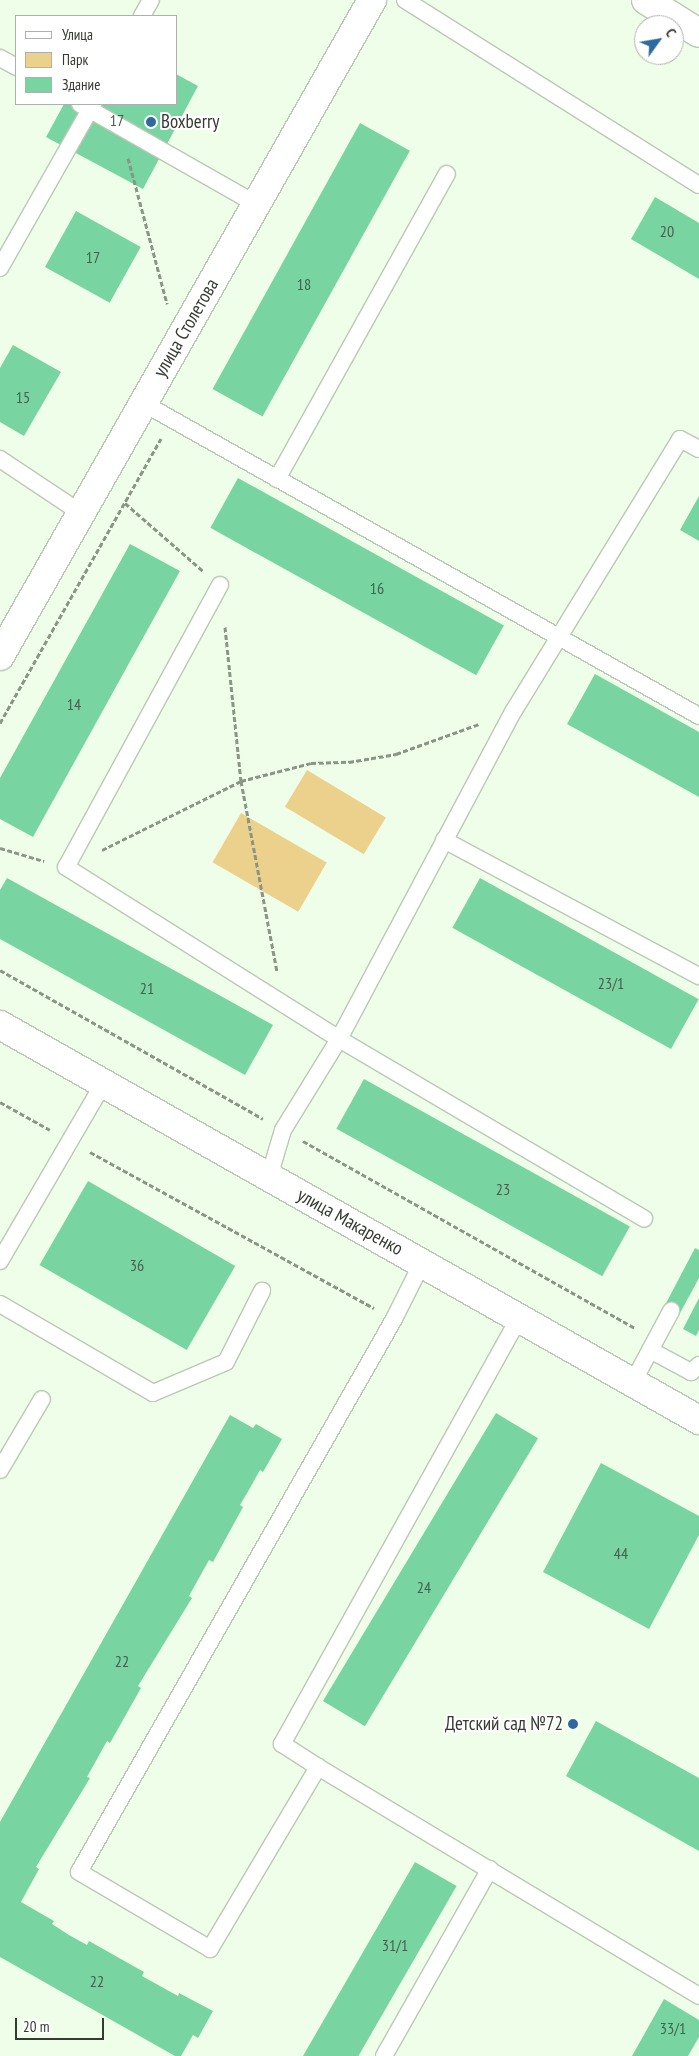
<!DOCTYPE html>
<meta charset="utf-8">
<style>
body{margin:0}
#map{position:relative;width:699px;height:2056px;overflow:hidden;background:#effee8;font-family:"PT Sans Narrow",sans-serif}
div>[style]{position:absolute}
.green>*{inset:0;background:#ecd18d;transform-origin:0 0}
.building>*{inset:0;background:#78d4a0;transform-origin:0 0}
.path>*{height:3px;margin-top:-1.5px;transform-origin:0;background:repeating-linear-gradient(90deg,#8b9586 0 5px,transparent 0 7.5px)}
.roads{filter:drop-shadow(1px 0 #bac9b3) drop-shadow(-1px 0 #bac9b3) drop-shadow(0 1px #bac9b3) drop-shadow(0 -1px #bac9b3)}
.service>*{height:16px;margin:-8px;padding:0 8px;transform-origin:8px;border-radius:8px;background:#fff}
.minor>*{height:28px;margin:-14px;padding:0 14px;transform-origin:14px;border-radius:14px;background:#fff}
.dots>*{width:14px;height:14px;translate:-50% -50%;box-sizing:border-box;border:2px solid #fff;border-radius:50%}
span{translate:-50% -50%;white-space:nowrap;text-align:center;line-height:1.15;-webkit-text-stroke:4px #fff;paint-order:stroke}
.number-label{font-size:16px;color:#46604e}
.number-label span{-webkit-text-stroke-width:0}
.poi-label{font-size:19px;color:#353a32}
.left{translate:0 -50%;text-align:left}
.right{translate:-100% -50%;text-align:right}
.street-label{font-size:19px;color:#353a32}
.legend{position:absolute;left:15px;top:15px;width:162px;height:90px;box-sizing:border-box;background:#fff;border:1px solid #aeb0ad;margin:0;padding:6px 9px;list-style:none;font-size:15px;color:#353a32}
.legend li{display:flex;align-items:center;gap:10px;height:25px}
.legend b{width:25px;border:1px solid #aeb0ad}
.north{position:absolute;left:634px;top:15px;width:50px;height:50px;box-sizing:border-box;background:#fff;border:1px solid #aeb0ad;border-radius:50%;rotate:58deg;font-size:14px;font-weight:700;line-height:20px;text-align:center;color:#353a32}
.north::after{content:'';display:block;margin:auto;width:18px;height:22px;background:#2d6aa1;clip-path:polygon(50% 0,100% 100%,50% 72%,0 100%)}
.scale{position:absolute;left:15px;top:2018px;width:89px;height:22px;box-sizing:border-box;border:2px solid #353a32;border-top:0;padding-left:6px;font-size:15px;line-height:18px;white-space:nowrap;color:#353a32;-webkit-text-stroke:4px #fff;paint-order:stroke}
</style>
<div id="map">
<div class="green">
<i style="left:307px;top:770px;width:92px;height:43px;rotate:31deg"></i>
<i style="left:241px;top:813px;width:99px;height:57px;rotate:30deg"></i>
</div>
<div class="building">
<i style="clip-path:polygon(176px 74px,198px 86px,143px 189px,46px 137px,64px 104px,176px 104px)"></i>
<i style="left:360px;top:123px;width:57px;height:304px;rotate:29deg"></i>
<i style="clip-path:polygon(655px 197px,699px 223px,699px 279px,631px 239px)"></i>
<i style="left:76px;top:211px;width:74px;height:64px;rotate:29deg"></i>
<i style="clip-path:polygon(13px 345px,61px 372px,24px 436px,0 422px,0 368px)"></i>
<i style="left:238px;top:478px;width:304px;height:57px;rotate:29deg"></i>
<i style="clip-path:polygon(699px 496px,699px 541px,680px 530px)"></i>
<i style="clip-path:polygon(130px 544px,180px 571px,33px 837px,0 819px,0 778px)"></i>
<i style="clip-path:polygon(595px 674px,699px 732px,699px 797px,567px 724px)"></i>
<i style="clip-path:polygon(7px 878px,273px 1025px,245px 1075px,0 939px,0 890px)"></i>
<i style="left:480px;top:878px;width:250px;height:57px;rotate:29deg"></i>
<i style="left:364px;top:1079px;width:304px;height:57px;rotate:29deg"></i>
<i style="left:88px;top:1181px;width:170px;height:97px;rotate:30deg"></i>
<i style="clip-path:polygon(695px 1248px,699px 1250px,699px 1278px,679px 1315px,664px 1307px)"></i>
<i style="clip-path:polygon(699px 1298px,699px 1330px,696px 1336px,683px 1329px)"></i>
<i style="left:496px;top:1413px;width:49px;height:336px;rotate:31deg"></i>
<i style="clip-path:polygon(230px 1415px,253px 1428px,256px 1424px,282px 1439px,263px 1472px,260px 1470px,250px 1488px,240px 1505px,243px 1507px,213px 1562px,209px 1560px,189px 1596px,192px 1598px,138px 1686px,141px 1688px,110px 1743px,107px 1741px,87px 1777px,90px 1778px,36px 1867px,39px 1869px,21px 1902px,54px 1921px,52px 1924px,69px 1935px,87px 1945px,89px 1941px,144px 1972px,142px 1976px,178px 1996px,179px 1993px,213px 2011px,198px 2038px,193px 2035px,181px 2056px,175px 2056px,0 1957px,0 1822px)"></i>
<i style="clip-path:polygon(601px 1463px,699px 1516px,699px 1535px,649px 1629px,543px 1572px)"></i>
<i style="clip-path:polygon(596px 1721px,699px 1778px,699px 1851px,566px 1776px)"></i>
<i style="left:415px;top:1862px;width:48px;height:224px;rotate:30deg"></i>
<i style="clip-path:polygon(664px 1999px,699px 2020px,699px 2037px,688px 2056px,632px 2056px)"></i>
</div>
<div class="path">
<i style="left:128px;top:158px;width:151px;rotate:75deg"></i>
<i style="left:125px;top:503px;width:103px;rotate:41.1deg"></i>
<i style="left:225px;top:627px;width:155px;rotate:84.1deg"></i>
<i style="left:241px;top:781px;width:193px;rotate:79.3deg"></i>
<i style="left:0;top:723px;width:327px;rotate:-60.5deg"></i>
<i style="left:0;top:848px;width:46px;rotate:16.5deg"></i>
<i style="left:102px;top:850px;width:155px;rotate:-26.4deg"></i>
<i style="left:241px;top:781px;width:72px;rotate:-14.4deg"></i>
<i style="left:311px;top:763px;width:38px;rotate:-2deg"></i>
<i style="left:349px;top:762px;width:48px;rotate:-9.7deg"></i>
<i style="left:396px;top:754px;width:88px;rotate:-19.9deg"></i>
<i style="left:0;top:970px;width:302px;rotate:29.5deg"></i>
<i style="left:0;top:1102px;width:57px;rotate:29.2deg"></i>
<i style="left:303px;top:1141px;width:381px;rotate:29.4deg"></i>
<i style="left:90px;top:1152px;width:324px;rotate:28.8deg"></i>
</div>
<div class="roads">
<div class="service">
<i style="left:405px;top:0;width:347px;rotate:32.2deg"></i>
<i style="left:142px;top:16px;width:18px;rotate:-61deg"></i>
<i style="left:0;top:58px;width:18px;rotate:29deg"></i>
<i style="left:80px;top:104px;width:202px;rotate:29.6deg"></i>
<i style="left:0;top:268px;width:189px;rotate:-60.4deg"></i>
<i style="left:143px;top:403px;width:638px;rotate:29.38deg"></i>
<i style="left:0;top:459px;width:97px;rotate:33.7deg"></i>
<i style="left:277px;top:479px;width:349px;rotate:-60.9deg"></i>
<i style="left:220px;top:585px;width:321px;rotate:118.6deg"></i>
<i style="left:66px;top:867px;width:323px;rotate:32.2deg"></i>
<i style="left:339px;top:1039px;width:354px;rotate:30.5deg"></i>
<i style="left:444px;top:840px;width:289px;rotate:28.1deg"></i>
<i style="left:269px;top:1177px;width:49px;rotate:-73.4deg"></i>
<i style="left:283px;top:1130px;width:107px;rotate:-58.4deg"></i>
<i style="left:339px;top:1039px;width:370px;rotate:-62deg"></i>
<i style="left:513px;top:712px;width:320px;rotate:-58.5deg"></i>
<i style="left:680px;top:439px;width:21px;rotate:28deg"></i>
<i style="left:0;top:1261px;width:205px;rotate:-59.8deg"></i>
<i style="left:422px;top:1263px;width:63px;rotate:116.6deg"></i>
<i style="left:394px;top:1319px;width:636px;rotate:119.67deg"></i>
<i style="left:79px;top:1872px;width:152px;rotate:30.4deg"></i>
<i style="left:210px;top:1949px;width:212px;rotate:-59.3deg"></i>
<i style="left:318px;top:1767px;width:43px;rotate:-147.4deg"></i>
<i style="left:282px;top:1744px;width:487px;rotate:-60.9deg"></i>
<i style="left:0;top:1304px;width:177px;rotate:30.2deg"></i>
<i style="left:153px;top:1393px;width:79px;rotate:-23deg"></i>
<i style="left:226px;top:1362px;width:80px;rotate:-63.1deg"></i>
<i style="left:650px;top:1350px;width:47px;rotate:28.2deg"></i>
<i style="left:691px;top:1372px;width:11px;rotate:-41deg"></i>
<i style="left:633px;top:1382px;width:81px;rotate:-61.8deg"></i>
<i style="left:0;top:1470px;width:82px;rotate:-59.4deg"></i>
<i style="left:318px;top:1767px;width:445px;rotate:31deg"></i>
<i style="left:384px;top:2056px;width:215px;rotate:-60.5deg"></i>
</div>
<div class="minor">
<i style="left:646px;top:0;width:62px;rotate:31.9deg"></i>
<i style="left:0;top:656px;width:754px;rotate:-60.44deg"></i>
<i style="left:0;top:1025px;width:803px;rotate:29.47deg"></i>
</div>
</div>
<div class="dots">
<i style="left:151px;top:122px;background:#2d6aa1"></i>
<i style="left:573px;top:1724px;background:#2d6aa1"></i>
</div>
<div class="number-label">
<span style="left:117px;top:120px">17</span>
<span style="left:667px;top:231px">20</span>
<span style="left:93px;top:257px">17</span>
<span style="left:304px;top:284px">18</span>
<span style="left:23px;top:397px">15</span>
<span style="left:377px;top:588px">16</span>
<span style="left:74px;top:704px">14</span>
<span style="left:611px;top:983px">23/1</span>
<span style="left:147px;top:988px">21</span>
<span style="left:503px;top:1189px">23</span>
<span style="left:137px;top:1265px">36</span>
<span style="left:621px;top:1553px">44</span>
<span style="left:424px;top:1587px">24</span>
<span style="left:122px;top:1661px">22</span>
<span style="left:395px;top:1945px">31/1</span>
<span style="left:97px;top:1981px">22</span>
<span style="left:673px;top:2028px">33/1</span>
</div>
<div class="poi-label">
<span class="left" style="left:161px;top:122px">Boxberry</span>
<span class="right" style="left:563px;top:1724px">Детский сад №72</span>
</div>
<div class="street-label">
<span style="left:186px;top:328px;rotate:-60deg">улица Столетова</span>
<span style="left:350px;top:1222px;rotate:29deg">улица Макаренко</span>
</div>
<ul class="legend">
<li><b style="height:6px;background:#fff"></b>Улица</li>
<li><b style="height:14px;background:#ecd18d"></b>Парк</li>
<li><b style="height:14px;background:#78d4a0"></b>Здание</li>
</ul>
<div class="north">С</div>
<div class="scale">20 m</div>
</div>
